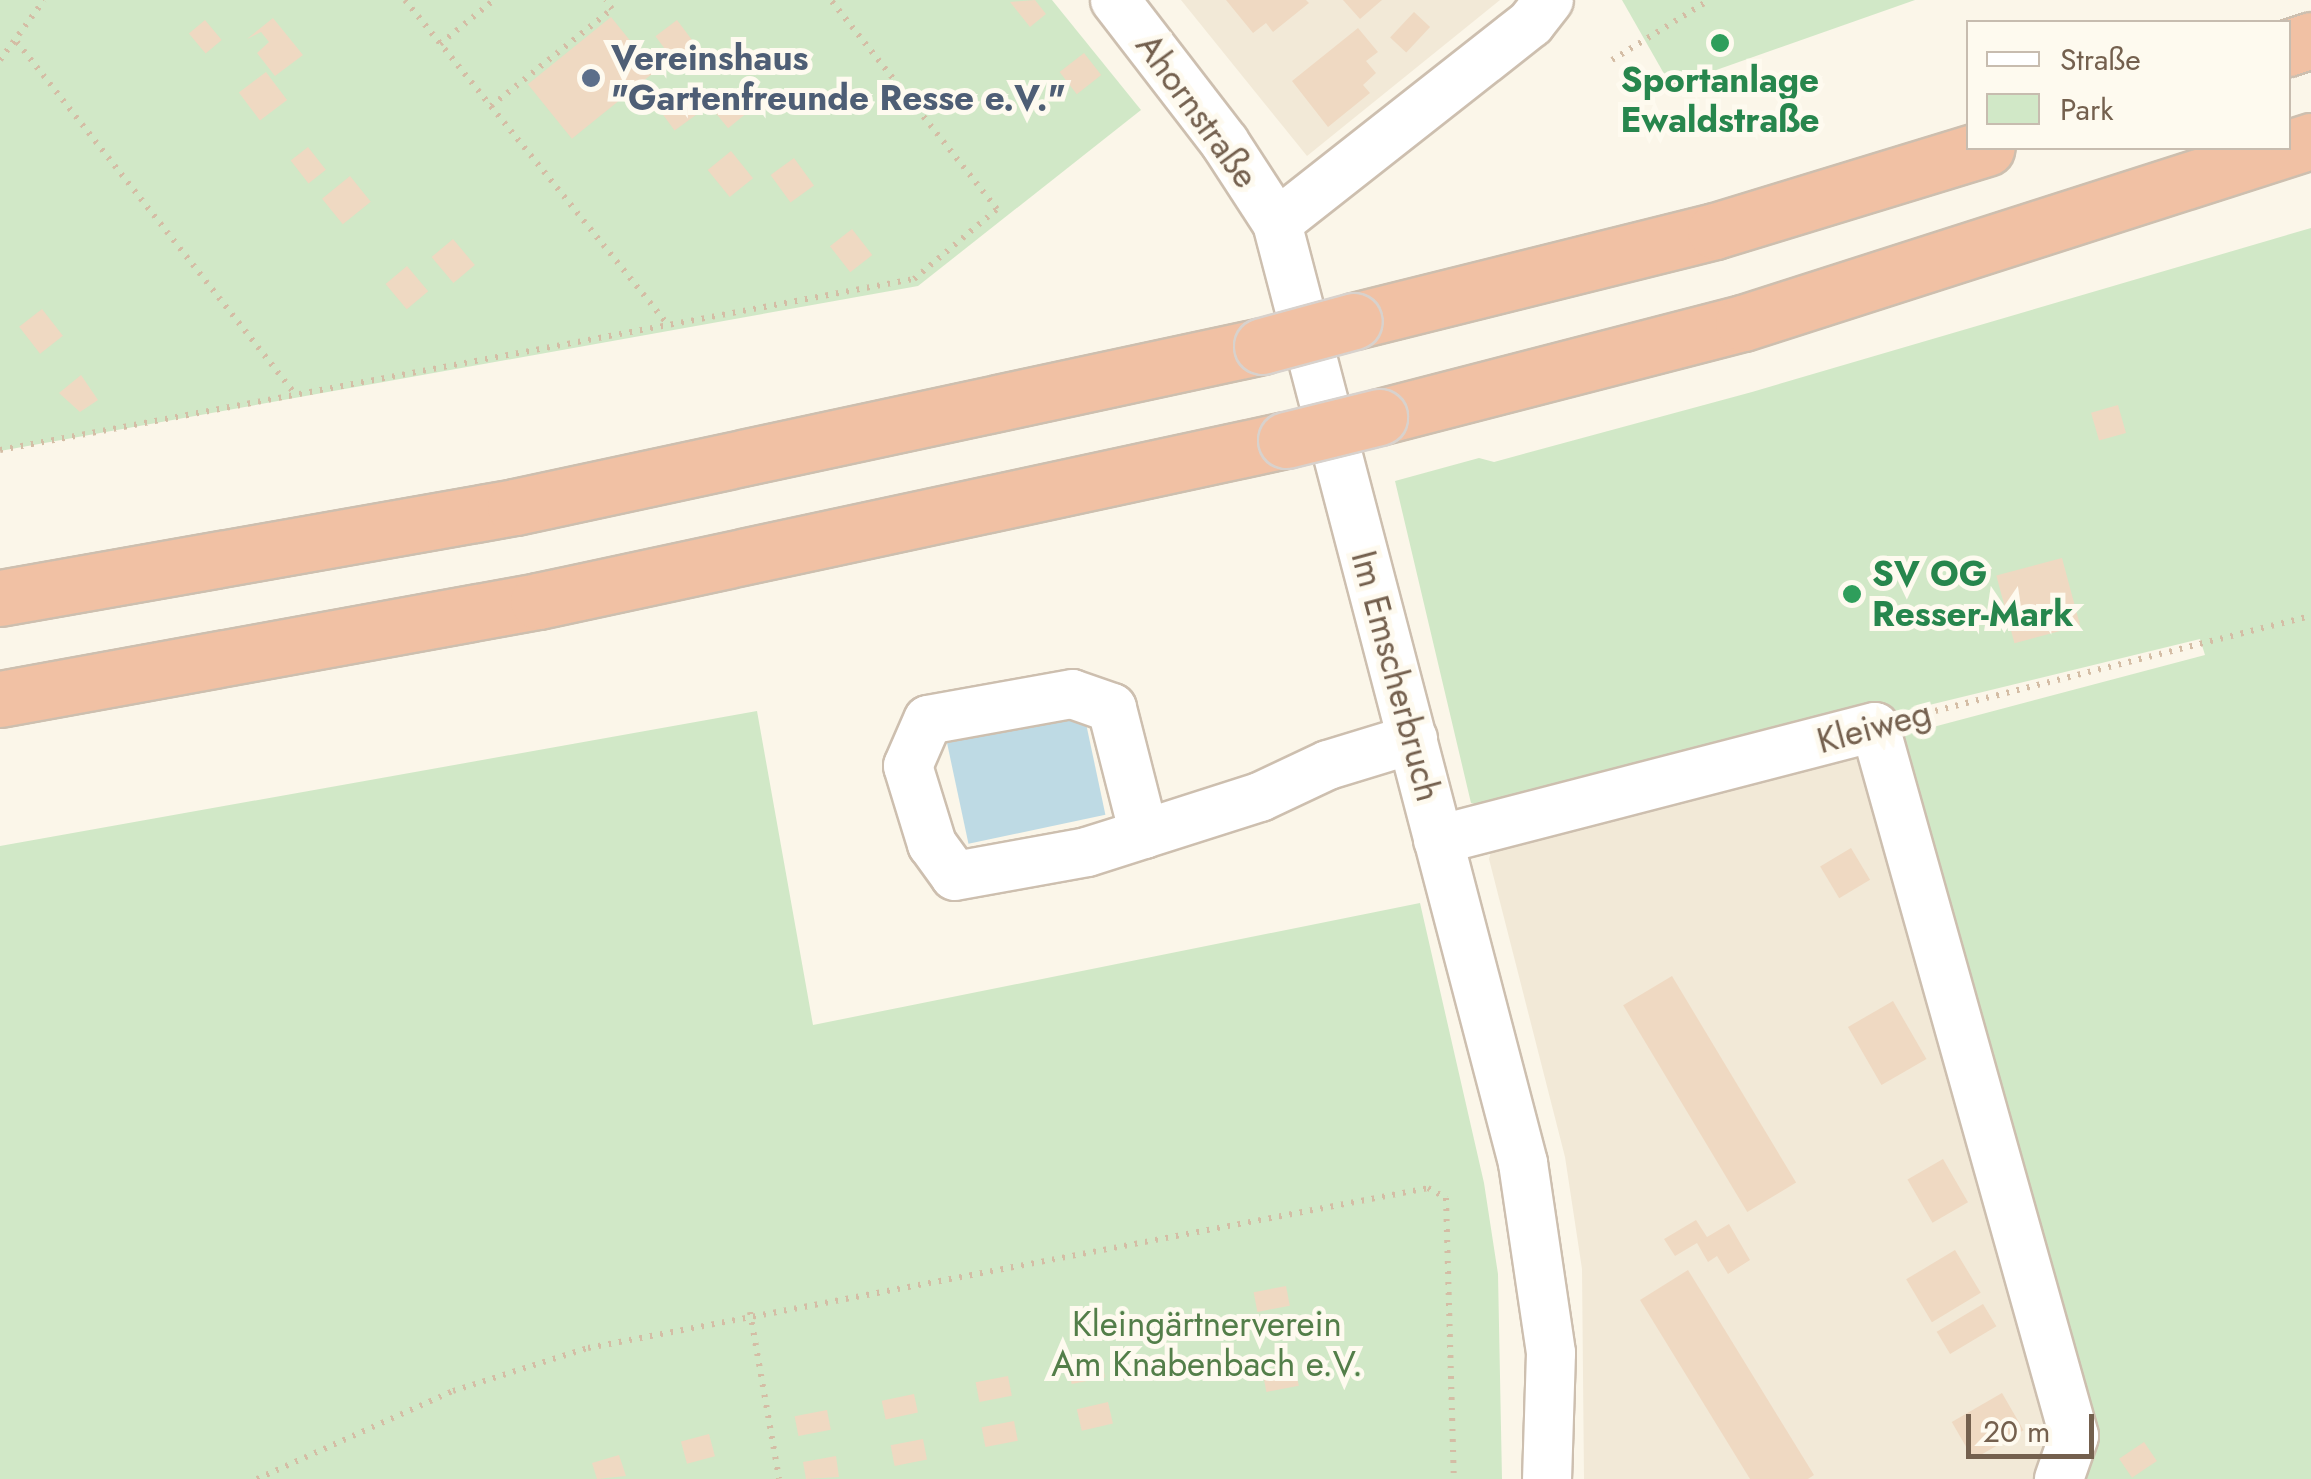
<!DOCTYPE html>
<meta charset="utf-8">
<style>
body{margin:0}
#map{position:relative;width:2311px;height:1479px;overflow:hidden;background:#fbf6e9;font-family:Jost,sans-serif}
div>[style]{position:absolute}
.residential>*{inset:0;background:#f2e9d7}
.green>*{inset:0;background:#d1e8c7}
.water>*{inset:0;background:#bedae4;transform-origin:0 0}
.building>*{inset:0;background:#efd9c2;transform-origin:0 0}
.path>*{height:6px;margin-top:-3px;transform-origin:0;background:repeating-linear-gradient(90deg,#d4bda5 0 2.5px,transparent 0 10.5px)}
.roads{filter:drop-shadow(2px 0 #cdbfaf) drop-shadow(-2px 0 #cdbfaf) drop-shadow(0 2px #cdbfaf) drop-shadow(0 -2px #cdbfaf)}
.minor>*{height:48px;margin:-24px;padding:0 24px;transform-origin:24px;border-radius:24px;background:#fff}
.highway>*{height:55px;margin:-27.5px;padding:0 27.5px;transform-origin:27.5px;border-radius:27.5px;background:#f1c1a4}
.bridges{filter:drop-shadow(2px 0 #d8d2cd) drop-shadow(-2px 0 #d8d2cd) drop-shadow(0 2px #d8d2cd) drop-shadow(0 -2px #d8d2cd)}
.highway-bridge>*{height:55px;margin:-27.5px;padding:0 27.5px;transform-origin:27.5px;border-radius:27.5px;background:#f1c1a4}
.dots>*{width:28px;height:28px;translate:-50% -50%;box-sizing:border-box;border:5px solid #fefaef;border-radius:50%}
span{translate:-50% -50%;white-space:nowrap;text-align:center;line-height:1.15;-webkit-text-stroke:10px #fefaef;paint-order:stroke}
.service-label{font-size:35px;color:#4e5e75;font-weight:700}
.left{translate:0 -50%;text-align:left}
.leisure-label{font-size:35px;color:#27864d;font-weight:700}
.street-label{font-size:35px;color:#74604e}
.park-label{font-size:35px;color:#537e49}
.legend{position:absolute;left:1966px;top:20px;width:325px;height:130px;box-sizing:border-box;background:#fefaef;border:2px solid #c7bcaf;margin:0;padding:12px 18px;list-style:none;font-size:30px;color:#74604e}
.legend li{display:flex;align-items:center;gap:20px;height:50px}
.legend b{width:50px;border:2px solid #c7bcaf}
.scale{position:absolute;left:1966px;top:1414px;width:128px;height:45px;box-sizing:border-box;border:5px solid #74604e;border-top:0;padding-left:12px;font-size:30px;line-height:35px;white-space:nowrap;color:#74604e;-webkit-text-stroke:8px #fefaef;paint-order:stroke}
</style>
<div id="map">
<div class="residential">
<i style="clip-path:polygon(1181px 0,1500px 0,1307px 156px)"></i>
<i style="clip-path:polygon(1857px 746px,2067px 1438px,2052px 1479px,1584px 1479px,1582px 1269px,1565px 1157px,1489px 859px,1492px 848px)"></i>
</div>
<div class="green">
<i style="clip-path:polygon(0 0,1052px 0,1141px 110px,918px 286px,0 451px)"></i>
<i style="clip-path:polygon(1622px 0,1915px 0,1671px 86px)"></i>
<i style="clip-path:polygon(2311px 228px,2311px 1479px,2065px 1479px,1891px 759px,1903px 735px,2205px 655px,2200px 639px,1498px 810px,1471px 803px,1395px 481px,1479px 458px,1494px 462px,1752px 392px)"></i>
<i style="clip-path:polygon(757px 711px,813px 1025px,1420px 903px,1484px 1183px,1498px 1274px,1502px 1479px,0 1479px,0 846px)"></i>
</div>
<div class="water">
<i style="left:1084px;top:714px;width:103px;height:140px;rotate:78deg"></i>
</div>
<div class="building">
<i style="clip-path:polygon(1035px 0,1046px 14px,1030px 27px,1010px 2px)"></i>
<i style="clip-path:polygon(1226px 0,1306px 0,1309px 3px,1273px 32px,1266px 23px,1253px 33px)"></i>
<i style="clip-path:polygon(1343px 0,1382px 0,1360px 19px)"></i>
<i style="left:1414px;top:12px;width:22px;height:35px;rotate:43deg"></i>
<i style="left:611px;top:17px;width:70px;height:107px;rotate:51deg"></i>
<i style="clip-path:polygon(273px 18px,303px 55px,275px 76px,257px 53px,269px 42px,261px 32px,247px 39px)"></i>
<i style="left:205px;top:20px;width:26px;height:21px;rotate:50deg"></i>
<i style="left:677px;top:20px;width:34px;height:27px;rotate:53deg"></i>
<i style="clip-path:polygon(1358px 28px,1378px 52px,1366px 61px,1376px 73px,1363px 85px,1370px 93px,1328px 127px,1292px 81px)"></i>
<i style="left:1084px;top:53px;width:28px;height:31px;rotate:52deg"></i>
<i style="left:266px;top:72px;width:35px;height:34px;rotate:53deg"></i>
<i style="left:679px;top:89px;width:31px;height:28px;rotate:54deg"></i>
<i style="left:734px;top:99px;width:19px;height:23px;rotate:51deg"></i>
<i style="left:308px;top:147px;width:29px;height:22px;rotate:52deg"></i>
<i style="left:731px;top:151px;width:35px;height:30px;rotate:51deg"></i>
<i style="left:794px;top:158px;width:34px;height:29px;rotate:54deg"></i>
<i style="left:350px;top:176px;width:33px;height:36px;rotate:51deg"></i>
<i style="left:852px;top:229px;width:33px;height:28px;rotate:52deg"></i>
<i style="left:453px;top:239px;width:34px;height:28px;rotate:50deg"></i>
<i style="left:407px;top:266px;width:33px;height:28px;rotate:50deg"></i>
<i style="left:42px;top:309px;width:34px;height:29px;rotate:52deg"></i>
<i style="clip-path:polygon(81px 375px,98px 400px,80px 412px,59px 393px)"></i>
<i style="left:2118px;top:405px;width:29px;height:28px;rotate:74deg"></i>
<i style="left:2062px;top:558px;width:70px;height:68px;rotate:75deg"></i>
<i style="left:1851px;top:848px;width:37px;height:36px;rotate:59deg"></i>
<i style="left:1672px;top:976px;width:241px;height:57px;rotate:59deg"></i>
<i style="left:1893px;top:1001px;width:67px;height:52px;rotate:60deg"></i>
<i style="left:1943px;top:1159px;width:50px;height:41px;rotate:60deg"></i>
<i style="clip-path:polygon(1696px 1220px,1707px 1237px,1729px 1224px,1750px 1260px,1728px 1274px,1717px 1256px,1708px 1262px,1697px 1243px,1675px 1256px,1664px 1239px)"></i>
<i style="left:1955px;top:1250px;width:50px;height:57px;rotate:59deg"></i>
<i style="clip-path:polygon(1688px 1270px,1814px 1475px,1808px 1479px,1750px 1479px,1640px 1300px)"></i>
<i style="left:1286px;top:1286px;width:20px;height:33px;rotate:79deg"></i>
<i style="left:1983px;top:1304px;width:26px;height:54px;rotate:59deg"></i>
<i style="left:1101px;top:1357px;width:21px;height:34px;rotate:79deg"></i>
<i style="left:1295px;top:1366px;width:20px;height:33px;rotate:79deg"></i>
<i style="left:1008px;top:1376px;width:20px;height:33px;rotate:79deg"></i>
<i style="left:2002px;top:1393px;width:43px;height:58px;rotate:60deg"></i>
<i style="left:914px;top:1394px;width:19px;height:33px;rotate:78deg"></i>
<i style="left:1108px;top:1402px;width:22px;height:32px;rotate:77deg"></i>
<i style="left:827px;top:1410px;width:20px;height:33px;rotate:79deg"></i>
<i style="left:1014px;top:1421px;width:20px;height:33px;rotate:79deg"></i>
<i style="left:709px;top:1434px;width:23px;height:29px;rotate:75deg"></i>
<i style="left:923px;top:1439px;width:21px;height:33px;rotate:79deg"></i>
<i style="left:2144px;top:1442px;width:23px;height:30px;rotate:56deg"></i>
<i style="clip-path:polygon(619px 1455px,626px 1476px,597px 1479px,592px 1463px)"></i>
<i style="clip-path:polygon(836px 1456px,839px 1477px,806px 1479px,803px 1462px)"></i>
</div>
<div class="path">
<i style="left:405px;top:0;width:418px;rotate:51deg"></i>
<i style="left:17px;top:42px;width:451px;rotate:51.7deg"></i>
<i style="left:440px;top:44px;width:70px;rotate:-39.2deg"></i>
<i style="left:0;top:60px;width:74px;rotate:-53.7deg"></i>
<i style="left:1612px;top:60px;width:114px;rotate:-31.7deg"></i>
<i style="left:491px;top:106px;width:155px;rotate:-38.7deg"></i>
<i style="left:612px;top:9px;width:11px;rotate:-128deg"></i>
<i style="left:0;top:450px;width:930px;rotate:-10.6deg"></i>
<i style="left:914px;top:279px;width:109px;rotate:-40.1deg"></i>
<i style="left:997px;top:209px;width:267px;rotate:-128.5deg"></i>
<i style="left:1915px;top:716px;width:408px;rotate:-14.2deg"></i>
<i style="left:750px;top:1312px;width:169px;rotate:80.1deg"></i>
<i style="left:257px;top:1479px;width:215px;rotate:-24.2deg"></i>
<i style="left:453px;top:1391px;width:142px;rotate:-17.7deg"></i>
<i style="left:588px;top:1348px;width:855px;rotate:-10.78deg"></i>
<i style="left:1428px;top:1188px;width:21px;rotate:29deg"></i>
<i style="left:1446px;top:1198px;width:281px;rotate:88.4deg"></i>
</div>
<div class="roads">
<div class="minor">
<i style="left:1115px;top:0;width:180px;rotate:52.4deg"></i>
<i style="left:1225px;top:143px;width:95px;rotate:57deg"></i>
<i style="left:1277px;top:223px;width:972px;rotate:75.33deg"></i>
<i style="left:1523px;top:1163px;width:192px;rotate:81.6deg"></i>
<i style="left:1551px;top:1353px;width:126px;rotate:91.8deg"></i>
<i style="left:1277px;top:223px;width:323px;rotate:-38.2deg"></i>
<i style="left:1531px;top:23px;width:29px;rotate:-52deg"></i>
<i style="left:1144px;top:834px;width:130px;rotate:-104.3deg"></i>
<i style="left:1112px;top:708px;width:42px;rotate:-160.7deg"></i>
<i style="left:1072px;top:694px;width:146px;rotate:169.8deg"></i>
<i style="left:928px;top:720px;width:50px;rotate:113.5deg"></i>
<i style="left:908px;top:766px;width:82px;rotate:72.9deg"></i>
<i style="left:932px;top:844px;width:39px;rotate:54deg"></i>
<i style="left:955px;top:876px;width:134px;rotate:-10.3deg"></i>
<i style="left:1087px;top:852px;width:60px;rotate:-17.5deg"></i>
<i style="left:1144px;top:834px;width:122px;rotate:-17.7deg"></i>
<i style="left:1260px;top:797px;width:75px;rotate:-25.2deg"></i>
<i style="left:1328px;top:765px;width:89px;rotate:-17deg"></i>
<i style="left:1438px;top:840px;width:451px;rotate:-14.5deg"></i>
<i style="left:1875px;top:727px;width:736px;rotate:74.32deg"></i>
<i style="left:2074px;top:1436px;width:46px;rotate:109.2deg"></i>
</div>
<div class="highway">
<i style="left:2288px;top:48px;width:24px;rotate:-19deg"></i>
<i style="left:1354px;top:321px;width:372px;rotate:-14deg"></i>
<i style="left:1715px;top:231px;width:284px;rotate:-17deg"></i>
<i style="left:1379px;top:417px;width:376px;rotate:-14.5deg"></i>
<i style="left:1743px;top:323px;width:596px;rotate:-17.77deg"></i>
<i style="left:0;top:598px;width:523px;rotate:-10.02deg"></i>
<i style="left:515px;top:507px;width:764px;rotate:-12.16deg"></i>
<i style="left:0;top:699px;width:547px;rotate:-10.32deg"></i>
<i style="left:538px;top:601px;width:765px;rotate:-12.15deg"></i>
</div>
</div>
<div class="bridges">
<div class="highway-bridge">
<i style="left:1262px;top:346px;width:95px;rotate:-15.2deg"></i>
<i style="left:1286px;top:440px;width:96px;rotate:-13.9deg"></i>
</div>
</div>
<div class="dots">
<i style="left:1720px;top:43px;background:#2e9e5b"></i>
<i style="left:591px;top:78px;background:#5c6f8a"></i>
<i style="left:1852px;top:594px;background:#2e9e5b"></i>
</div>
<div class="service-label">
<span class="left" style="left:611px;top:78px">Vereinshaus<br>"Gartenfreunde Resse e.V."</span>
</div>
<div class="leisure-label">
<span style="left:1720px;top:100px">Sportanlage<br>Ewaldstraße</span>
<span class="left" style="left:1872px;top:594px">SV OG<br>Resser-Mark</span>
</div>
<div class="street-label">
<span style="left:1197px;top:111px;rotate:54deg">Ahornstraße</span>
<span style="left:1396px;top:676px;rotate:75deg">Im Emscherbruch</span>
<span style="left:1874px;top:727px;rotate:-15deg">Kleiweg</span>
</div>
<div class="park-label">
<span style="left:1207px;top:1344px">Kleingärtnerverein<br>Am Knabenbach e.V.</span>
</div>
<ul class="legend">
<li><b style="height:12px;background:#fff"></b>Straße</li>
<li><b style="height:28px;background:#d1e8c7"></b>Park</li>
</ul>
<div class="scale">20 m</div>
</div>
